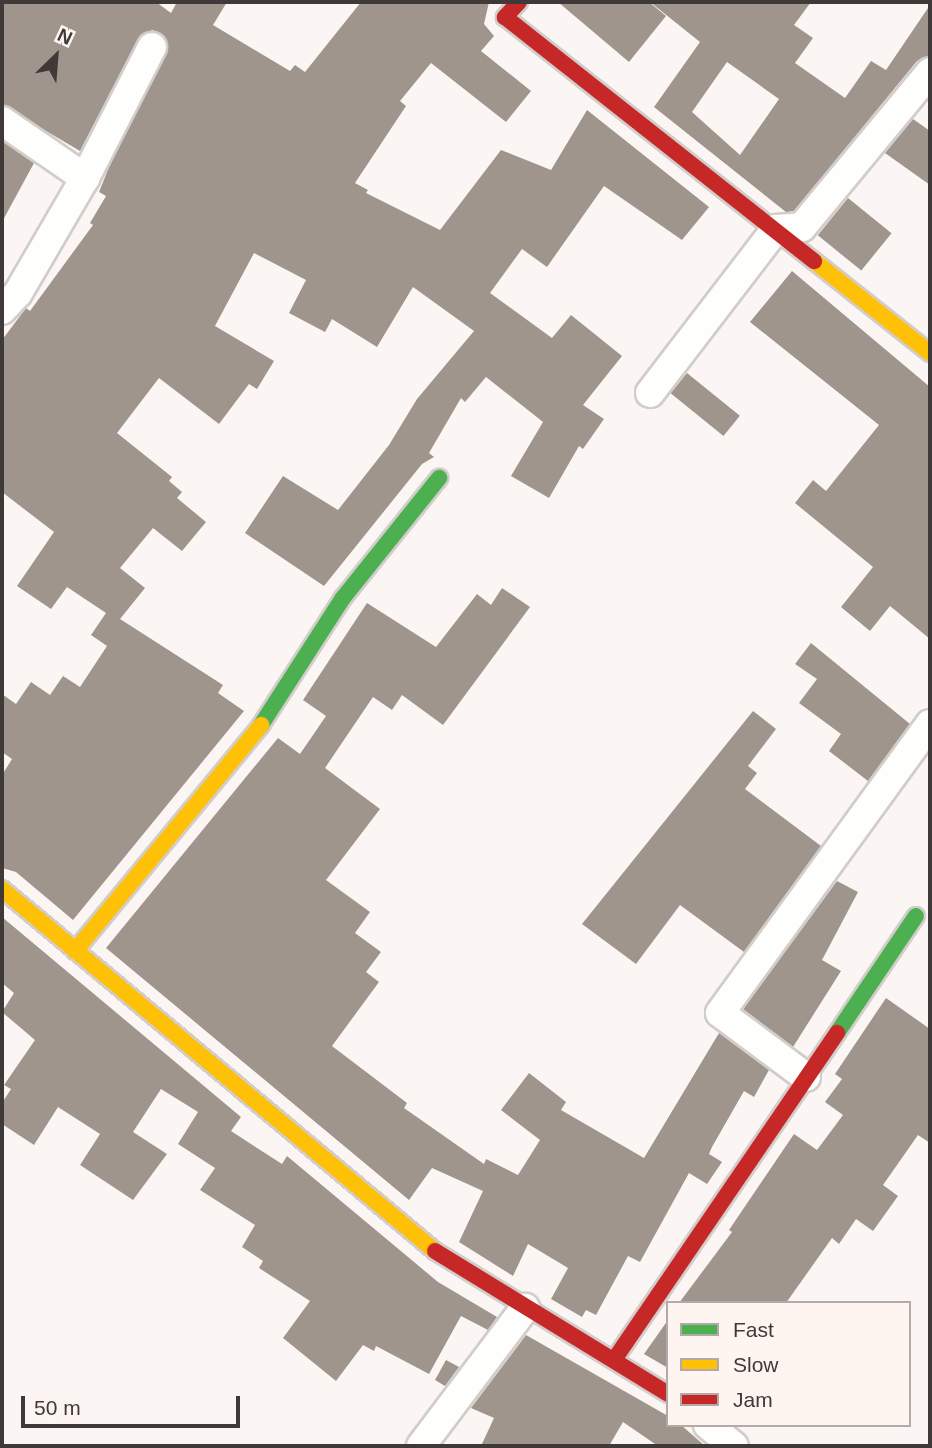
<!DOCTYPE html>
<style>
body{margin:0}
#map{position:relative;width:932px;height:1448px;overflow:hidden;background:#fbf6f4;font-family:Arial,sans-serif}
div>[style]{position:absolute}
.building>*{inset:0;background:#a0958d;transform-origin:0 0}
.roads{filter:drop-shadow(2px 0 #d2cdca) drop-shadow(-2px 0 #d2cdca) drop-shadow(0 2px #d2cdca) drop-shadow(0 -2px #d2cdca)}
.street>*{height:28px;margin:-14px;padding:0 14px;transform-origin:14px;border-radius:14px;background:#fefefd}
.fast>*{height:16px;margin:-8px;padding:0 8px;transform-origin:8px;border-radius:8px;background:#4caf50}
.slow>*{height:16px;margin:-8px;padding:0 8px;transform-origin:8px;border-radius:8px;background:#ffc107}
.jam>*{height:16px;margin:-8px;padding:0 8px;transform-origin:8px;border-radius:8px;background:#c62828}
span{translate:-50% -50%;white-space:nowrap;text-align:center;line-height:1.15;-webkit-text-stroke:7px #fef5f1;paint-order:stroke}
.frame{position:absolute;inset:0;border:4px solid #3f3a37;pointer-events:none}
.legend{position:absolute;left:666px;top:1301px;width:245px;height:126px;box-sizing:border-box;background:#fef5f1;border:2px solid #b2aaa7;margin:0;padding:9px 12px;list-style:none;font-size:21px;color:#3f3a37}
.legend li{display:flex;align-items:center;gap:14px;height:35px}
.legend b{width:35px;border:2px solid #b2aaa7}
.north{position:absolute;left:21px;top:21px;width:70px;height:70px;-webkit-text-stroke:5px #fef5f1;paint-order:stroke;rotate:25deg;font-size:19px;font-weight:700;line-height:28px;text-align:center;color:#3f3a37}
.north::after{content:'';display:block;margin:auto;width:24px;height:32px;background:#3f3a37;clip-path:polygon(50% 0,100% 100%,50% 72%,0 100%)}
.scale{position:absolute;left:21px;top:1396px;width:219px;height:32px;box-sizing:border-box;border:4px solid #3f3a37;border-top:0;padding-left:9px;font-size:21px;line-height:24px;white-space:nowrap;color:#3f3a37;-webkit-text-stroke:5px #fef5f1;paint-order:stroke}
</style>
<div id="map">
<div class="building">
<i style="clip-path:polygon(2px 2px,156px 2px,171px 13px,177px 2px,227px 2px,213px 25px,290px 71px,295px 65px,305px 72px,361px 2px,489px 2px,484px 24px,494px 36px,481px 51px,531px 91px,506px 122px,431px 63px,400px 101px,406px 106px,355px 183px,368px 190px,366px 193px,440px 230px,501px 150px,551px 170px,587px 110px,709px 207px,682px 240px,604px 186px,547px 267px,522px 249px,490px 293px,552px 338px,571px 315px,622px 356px,583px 405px,604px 419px,583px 449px,579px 446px,549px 498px,511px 476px,543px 422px,486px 377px,465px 402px,461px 398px,429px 453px,434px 457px,422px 464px,324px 586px,245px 533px,283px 476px,338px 510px,389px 445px,417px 399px,474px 331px,413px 287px,377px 347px,332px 319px,325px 332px,289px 313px,306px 280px,254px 253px,215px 326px,274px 361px,257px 389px,249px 384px,219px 424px,159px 378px,117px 433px,172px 477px,169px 481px,182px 492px,177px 498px,206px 522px,182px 551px,153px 528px,120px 568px,145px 588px,120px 619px,223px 685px,218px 693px,244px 711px,73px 920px,16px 872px,2px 868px,2px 775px,12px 759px,2px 752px,2px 694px,16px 704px,31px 682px,50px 695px,63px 676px,80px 687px,107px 646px,91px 635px,106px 613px,67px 587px,51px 609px,17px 586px,54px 532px,2px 492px,2px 340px,26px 308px,30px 311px,93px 225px,90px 223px,106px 196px,99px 192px,109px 167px,168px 45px,160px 33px,152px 30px,138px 39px,80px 151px,2px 105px)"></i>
<i style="clip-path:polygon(558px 2px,649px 2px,666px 16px,629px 62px)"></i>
<i style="clip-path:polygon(evenodd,650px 2px,811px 2px,794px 25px,813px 38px,795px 63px,845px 98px,871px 61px,886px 70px,930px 5px,930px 56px,917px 61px,794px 211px,786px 212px,654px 107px,700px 42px,650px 2px,727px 62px,779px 99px,740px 155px,692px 112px,727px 62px)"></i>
<i style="clip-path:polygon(913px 119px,930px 131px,930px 185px,885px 153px)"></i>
<i style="clip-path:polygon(2px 141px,34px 163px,2px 222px)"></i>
<i style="left:848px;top:198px;width:56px;height:48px;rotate:39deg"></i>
<i style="clip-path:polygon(792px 271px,930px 387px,930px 639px,890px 606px,870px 631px,841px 607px,873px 567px,795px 503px,813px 480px,826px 491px,879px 425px,750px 322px)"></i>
<i style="left:687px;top:373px;width:68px;height:26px;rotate:39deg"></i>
<i style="clip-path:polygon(502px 588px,530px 607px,443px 725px,402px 695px,392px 710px,373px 697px,325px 768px,380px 809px,326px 880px,370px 912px,355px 933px,381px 952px,366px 972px,379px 982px,332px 1046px,407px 1103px,404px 1108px,484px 1164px,486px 1159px,518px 1175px,540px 1140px,501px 1110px,529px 1073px,566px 1102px,561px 1110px,644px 1158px,719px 1033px,769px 1070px,754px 1097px,744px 1091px,712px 1147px,709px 1154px,722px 1162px,707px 1184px,689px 1173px,640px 1262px,628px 1256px,596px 1315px,586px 1310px,582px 1317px,551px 1299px,568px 1268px,528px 1244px,513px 1276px,459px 1242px,483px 1191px,432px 1168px,409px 1200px,106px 948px,278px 738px,300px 754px,326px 716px,303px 700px,367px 603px,436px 647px,477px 594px,491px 605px)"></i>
<i style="clip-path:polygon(811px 643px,910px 724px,868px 781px,829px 751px,841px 734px,799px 703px,817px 679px,795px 664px)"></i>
<i style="clip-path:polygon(753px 711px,776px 729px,748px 766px,757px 773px,745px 789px,821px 846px,744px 952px,680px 905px,636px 964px,582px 924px)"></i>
<i style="clip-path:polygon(837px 881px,858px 892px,822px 960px,841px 971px,793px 1047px,743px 1009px)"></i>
<i style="clip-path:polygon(2px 917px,241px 1117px,231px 1131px,282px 1164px,287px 1156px,438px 1282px,497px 1317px,488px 1330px,461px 1316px,429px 1374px,376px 1346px,374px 1351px,363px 1345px,336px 1381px,283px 1338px,310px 1301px,259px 1268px,263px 1261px,242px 1247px,255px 1225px,200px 1190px,215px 1168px,178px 1144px,198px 1112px,161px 1089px,133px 1132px,167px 1154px,133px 1200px,80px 1165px,100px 1134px,58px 1107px,34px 1145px,2px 1124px,2px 1103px,11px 1089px,4px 1085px,35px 1040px,2px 1012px,14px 993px,2px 983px)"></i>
<i style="clip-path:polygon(886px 998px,930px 1029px,930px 1143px,918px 1135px,883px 1185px,898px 1196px,873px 1231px,856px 1219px,839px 1244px,832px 1238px,786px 1303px,679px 1303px,732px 1232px,729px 1230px,794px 1134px,817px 1150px,843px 1115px,825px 1102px,842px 1079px,835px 1074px)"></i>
<i style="clip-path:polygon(668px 1320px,668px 1368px,644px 1354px)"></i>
<i style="clip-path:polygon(526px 1335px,668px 1416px,668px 1425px,681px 1425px,705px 1446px,658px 1446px,623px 1422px,609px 1446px,481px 1446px,494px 1418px,471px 1408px)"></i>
<i style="clip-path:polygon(446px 1360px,459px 1367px,445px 1386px,435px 1380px)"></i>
</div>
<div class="roads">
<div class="street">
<i style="left:2px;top:121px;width:101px;rotate:34.5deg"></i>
<i style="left:2px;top:310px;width:23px;rotate:-47deg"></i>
<i style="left:18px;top:293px;width:133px;rotate:-59.8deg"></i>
<i style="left:85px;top:178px;width:147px;rotate:-62.9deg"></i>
<i style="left:650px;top:393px;width:207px;rotate:-52.5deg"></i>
<i style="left:776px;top:229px;width:26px;rotate:-4deg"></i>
<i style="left:802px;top:227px;width:201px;rotate:-50.4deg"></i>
<i style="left:806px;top:1077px;width:107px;rotate:-143.3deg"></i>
<i style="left:720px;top:1013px;width:357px;rotate:-54deg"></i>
<i style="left:708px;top:1425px;width:33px;rotate:39deg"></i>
<i style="left:421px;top:1446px;width:173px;rotate:-53deg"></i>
</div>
<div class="fast">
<i style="left:261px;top:725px;width:151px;rotate:-57.2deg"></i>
<i style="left:343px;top:598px;width:154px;rotate:-51.3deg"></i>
<i style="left:837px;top:1033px;width:141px;rotate:-56deg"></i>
</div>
<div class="slow">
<i style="left:814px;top:261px;width:148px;rotate:38.4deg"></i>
<i style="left:2px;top:889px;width:564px;rotate:39.9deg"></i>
<i style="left:75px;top:951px;width:293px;rotate:-50.5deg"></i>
</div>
<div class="jam">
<i style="left:519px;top:2px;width:21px;rotate:133deg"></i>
<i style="left:505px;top:17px;width:394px;rotate:38.3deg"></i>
<i style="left:435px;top:1251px;width:273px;rotate:31.5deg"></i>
<i style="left:614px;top:1360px;width:396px;rotate:-55.7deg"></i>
</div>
</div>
<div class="frame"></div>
<ul class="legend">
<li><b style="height:9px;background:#4caf50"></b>Fast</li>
<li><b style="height:9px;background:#ffc107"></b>Slow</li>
<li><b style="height:9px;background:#c62828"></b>Jam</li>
</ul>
<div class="north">N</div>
<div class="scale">50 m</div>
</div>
